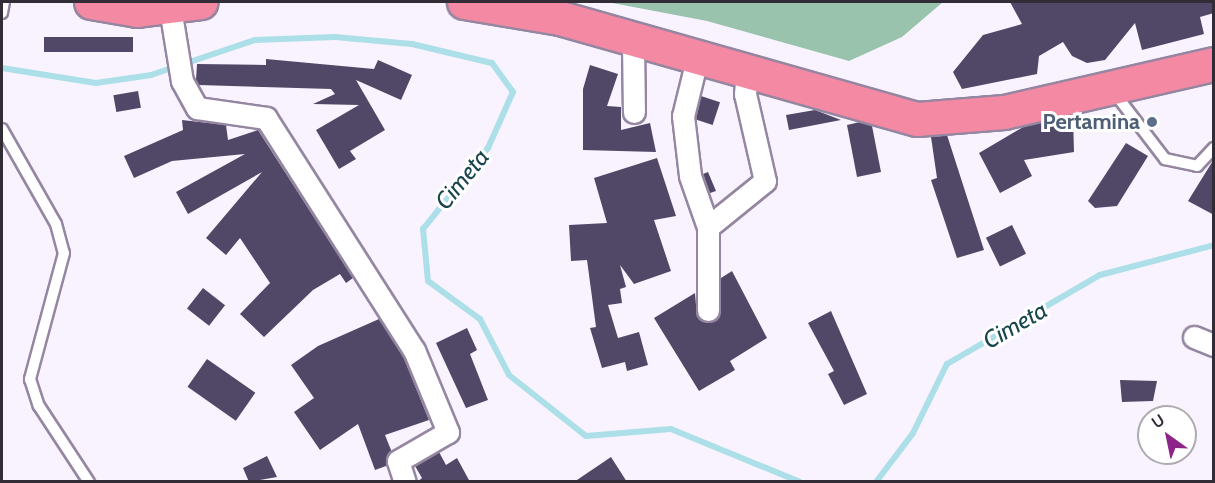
<!DOCTYPE html>
<style>
body{margin:0}
#map{position:relative;width:1215px;height:483px;overflow:hidden;background:#f9f3ff;font-family:Cabin,sans-serif}
div>[style]{position:absolute}
.forest>*{inset:0;background:#99c3ad}
.stream>*{height:6px;margin:-3px;padding:0 3px;transform-origin:3px;border-radius:3px;background:#acdfe8}
.building>*{inset:0;background:#514868;transform-origin:0 0}
.roads{filter:drop-shadow(2px 0 #9586a1) drop-shadow(-2px 0 #9586a1) drop-shadow(0 2px #9586a1) drop-shadow(0 -2px #9586a1)}
.lane>*{height:10px;margin:-5px;padding:0 5px;transform-origin:5px;border-radius:5px;background:#fff}
.street>*{height:21px;margin:-10.5px;padding:0 10.5px;transform-origin:10.5px;border-radius:10.5px;background:#fff}
.highway>*{height:33px;margin:-16.5px;padding:0 16.5px;transform-origin:16.5px;border-radius:16.5px;background:#f389a2}
.dots>*{width:16px;height:16px;translate:-50% -50%;box-sizing:border-box;border:3px solid #fff;border-radius:50%}
span{translate:-50% -50%;white-space:nowrap;text-align:center;line-height:1.15;-webkit-text-stroke:6px #fff;paint-order:stroke}
.service-label{font-size:22px;color:#4e5e75;font-weight:700}
.right{translate:-100% -50%;text-align:right}
.water-label{font-size:24px;color:#19464e;font-style:italic}
.frame{position:absolute;inset:0;border:3px solid #322c37;pointer-events:none}
.north{position:absolute;left:1137px;top:405px;width:60px;height:60px;box-sizing:border-box;background:#fff;border:2px solid #adabaf;border-radius:50%;rotate:327deg;font-size:16px;font-weight:700;line-height:24px;text-align:center;color:#322c37}
.north::after{content:'';display:block;margin:auto;width:21px;height:27px;background:#8c2489;clip-path:polygon(50% 0,100% 100%,50% 72%,0 100%)}
</style>
<div id="map">
<div class="forest">
<i style="clip-path:polygon(607px 2px,943px 2px,902px 37px,849px 61px,707px 21px)"></i>
</div>
<div class="stream">
<i style="left:2px;top:68px;width:95px;rotate:9.1deg"></i>
<i style="left:96px;top:83px;width:56px;rotate:-8.3deg"></i>
<i style="left:151px;top:75px;width:110px;rotate:-18.6deg"></i>
<i style="left:255px;top:40px;width:80px;rotate:-2.1deg"></i>
<i style="left:335px;top:37px;width:77px;rotate:5.2deg"></i>
<i style="left:412px;top:44px;width:82px;rotate:13.4deg"></i>
<i style="left:492px;top:63px;width:36px;rotate:54deg"></i>
<i style="left:513px;top:92px;width:61px;rotate:114.1deg"></i>
<i style="left:488px;top:148px;width:104px;rotate:128.7deg"></i>
<i style="left:423px;top:229px;width:52px;rotate:84.5deg"></i>
<i style="left:428px;top:281px;width:64px;rotate:36.2deg"></i>
<i style="left:480px;top:319px;width:63px;rotate:62.6deg"></i>
<i style="left:509px;top:375px;width:98px;rotate:38.4deg"></i>
<i style="left:586px;top:436px;width:85px;rotate:-4.7deg"></i>
<i style="left:671px;top:429px;width:139px;rotate:22.3deg"></i>
<i style="left:876px;top:482px;width:61px;rotate:-52.9deg"></i>
<i style="left:913px;top:433px;width:77px;rotate:-63.8deg"></i>
<i style="left:947px;top:364px;width:177px;rotate:-30.2deg"></i>
<i style="left:1100px;top:275px;width:118px;rotate:-14.7deg"></i>
</div>
<div class="building">
<i style="clip-path:polygon(1010px 2px,1214px 2px,1214px 13px,1200px 17px,1204px 34px,1142px 50px,1135px 23px,1105px 60px,1087px 63px,1072px 56px,1063px 42px,1039px 56px,1037px 74px,962px 89px,953px 72px,983px 35px,1022px 24px)"></i>
<i style="left:133px;top:37px;width:15px;height:89px;rotate:90deg"></i>
<i style="clip-path:polygon(266px 59px,374px 69px,378px 60px,412px 75px,401px 100px,356px 80px,385px 130px,350px 151px,356px 159px,339px 169px,316px 130px,359px 105px,313px 104px,335px 94px,331px 89px,199px 85px,196px 80px,197px 64px,266px 65px)"></i>
<i style="clip-path:polygon(590px 65px,618px 74px,607px 106px,621px 107px,621px 130px,650px 123px,656px 152px,583px 150px,583px 89px)"></i>
<i style="left:138px;top:91px;width:17px;height:25px;rotate:80deg"></i>
<i style="left:701px;top:96px;width:20px;height:24px;rotate:18deg"></i>
<i style="clip-path:polygon(815px 110px,841px 120px,789px 130px,786px 115px)"></i>
<i style="clip-path:polygon(1073px 115px,1074px 152px,1024px 160px,1032px 176px,1000px 193px,979px 153px,1025px 126px)"></i>
<i style="clip-path:polygon(182px 120px,226px 125px,228px 140px,258px 130px,353px 278px,346px 283px,340px 274px,313px 290px,264px 337px,240px 314px,270px 283px,240px 238px,226px 255px,206px 238px,262px 172px,188px 214px,176px 192px,245px 154px,172px 161px,134px 178px,124px 156px,183px 130px)"></i>
<i style="clip-path:polygon(860px 122px,872px 126px,881px 172px,857px 177px,847px 125px)"></i>
<i style="clip-path:polygon(947px 135px,984px 250px,957px 258px,931px 180px,937px 178px,931px 137px)"></i>
<i style="clip-path:polygon(1126px 143px,1148px 156px,1117px 206px,1095px 208px,1088px 201px)"></i>
<i style="clip-path:polygon(657px 158px,676px 216px,654px 220px,671px 271px,634px 284px,620px 265px,626px 287px,620px 289px,622px 303px,608px 305px,618px 338px,639px 332px,648px 365px,627px 371px,625px 362px,602px 368px,590px 328px,596px 327px,587px 260px,571px 261px,569px 225px,607px 223px,594px 178px)"></i>
<i style="clip-path:polygon(1214px 159px,1214px 215px,1188px 201px)"></i>
<i style="clip-path:polygon(708px 172px,716px 191px,710px 193px,703px 174px)"></i>
<i style="left:1012px;top:225px;width:32px;height:29px;rotate:64deg"></i>
<i style="clip-path:polygon(732px 271px,767px 338px,730px 361px,735px 370px,699px 391px,654px 318px,695px 293px,697px 317px,715px 321px,721px 311px,721px 278px)"></i>
<i style="left:203px;top:288px;width:28px;height:26px;rotate:38deg"></i>
<i style="clip-path:polygon(831px 311px,867px 394px,844px 405px,828px 374px,834px 371px,808px 323px)"></i>
<i style="clip-path:polygon(379px 319px,403px 356px,429px 420px,385px 435px,391px 450px,386px 466px,375px 470px,358px 424px,320px 450px,294px 412px,314px 398px,291px 365px,318px 346px)"></i>
<i style="clip-path:polygon(467px 328px,477px 350px,470px 354px,488px 400px,466px 408px,436px 343px)"></i>
<i style="left:207px;top:359px;width:59px;height:34px;rotate:35deg"></i>
<i style="clip-path:polygon(1120px 380px,1157px 381px,1153px 401px,1122px 402px)"></i>
<i style="clip-path:polygon(439px 452px,446px 465px,457px 458px,470px 482px,417px 482px,422px 478px,415px 466px)"></i>
<i style="clip-path:polygon(267px 456px,277px 477px,249px 482px,243px 468px)"></i>
<i style="clip-path:polygon(611px 457px,627px 482px,574px 482px)"></i>
</div>
<div class="roads">
<div class="lane">
<i style="left:2px;top:13px;width:11px;rotate:-80deg"></i>
<i style="left:1113px;top:91px;width:86px;rotate:52.6deg"></i>
<i style="left:1165px;top:159px;width:33px;rotate:12deg"></i>
<i style="left:1197px;top:166px;width:25px;rotate:-47deg"></i>
<i style="left:2px;top:129px;width:109px;rotate:60.4deg"></i>
<i style="left:56px;top:224px;width:30px;rotate:75deg"></i>
<i style="left:64px;top:253px;width:131px;rotate:105.1deg"></i>
<i style="left:30px;top:379px;width:28px;rotate:72deg"></i>
<i style="left:39px;top:406px;width:91px;rotate:56.7deg"></i>
</div>
<div class="street">
<i style="left:170px;top:8px;width:74px;rotate:80.7deg"></i>
<i style="left:182px;top:81px;width:31px;rotate:61deg"></i>
<i style="left:197px;top:108px;width:70px;rotate:8.2deg"></i>
<i style="left:266px;top:118px;width:275px;rotate:57.5deg"></i>
<i style="left:414px;top:350px;width:89px;rotate:67.5deg"></i>
<i style="left:448px;top:432px;width:58px;rotate:149.9deg"></i>
<i style="left:398px;top:461px;width:22px;rotate:72deg"></i>
<i style="left:633px;top:43px;width:69px;rotate:89.2deg"></i>
<i style="left:698px;top:55px;width:63px;rotate:103.8deg"></i>
<i style="left:683px;top:116px;width:60px;rotate:83.3deg"></i>
<i style="left:690px;top:176px;width:54px;rotate:70.6deg"></i>
<i style="left:708px;top:227px;width:83px;rotate:90deg"></i>
<i style="left:708px;top:227px;width:73px;rotate:-38.9deg"></i>
<i style="left:765px;top:181px;width:89px;rotate:-102.9deg"></i>
<i style="left:745px;top:94px;width:24px;rotate:-85deg"></i>
<i style="left:1194px;top:337px;width:22px;rotate:22deg"></i>
</div>
<div class="highway">
<i style="left:91px;top:2px;width:47px;rotate:9.9deg"></i>
<i style="left:137px;top:10px;width:64px;rotate:-7.1deg"></i>
<i style="left:464px;top:2px;width:97px;rotate:9.5deg"></i>
<i style="left:560px;top:18px;width:371px;rotate:15.8deg"></i>
<i style="left:917px;top:119px;width:87px;rotate:-4.6deg"></i>
<i style="left:1004px;top:112px;width:215px;rotate:-12.9deg"></i>
</div>
</div>
<div class="dots">
<i style="left:1152px;top:122px;background:#5c6f8a"></i>
</div>
<div class="service-label">
<span class="right" style="left:1140px;top:122px">Pertamina</span>
</div>
<div class="water-label">
<span style="left:462px;top:179px;rotate:-51deg">Cimeta</span>
<span style="left:1015px;top:325px;rotate:-30deg">Cimeta</span>
</div>
<div class="frame"></div>
<div class="north">U</div>
</div>
